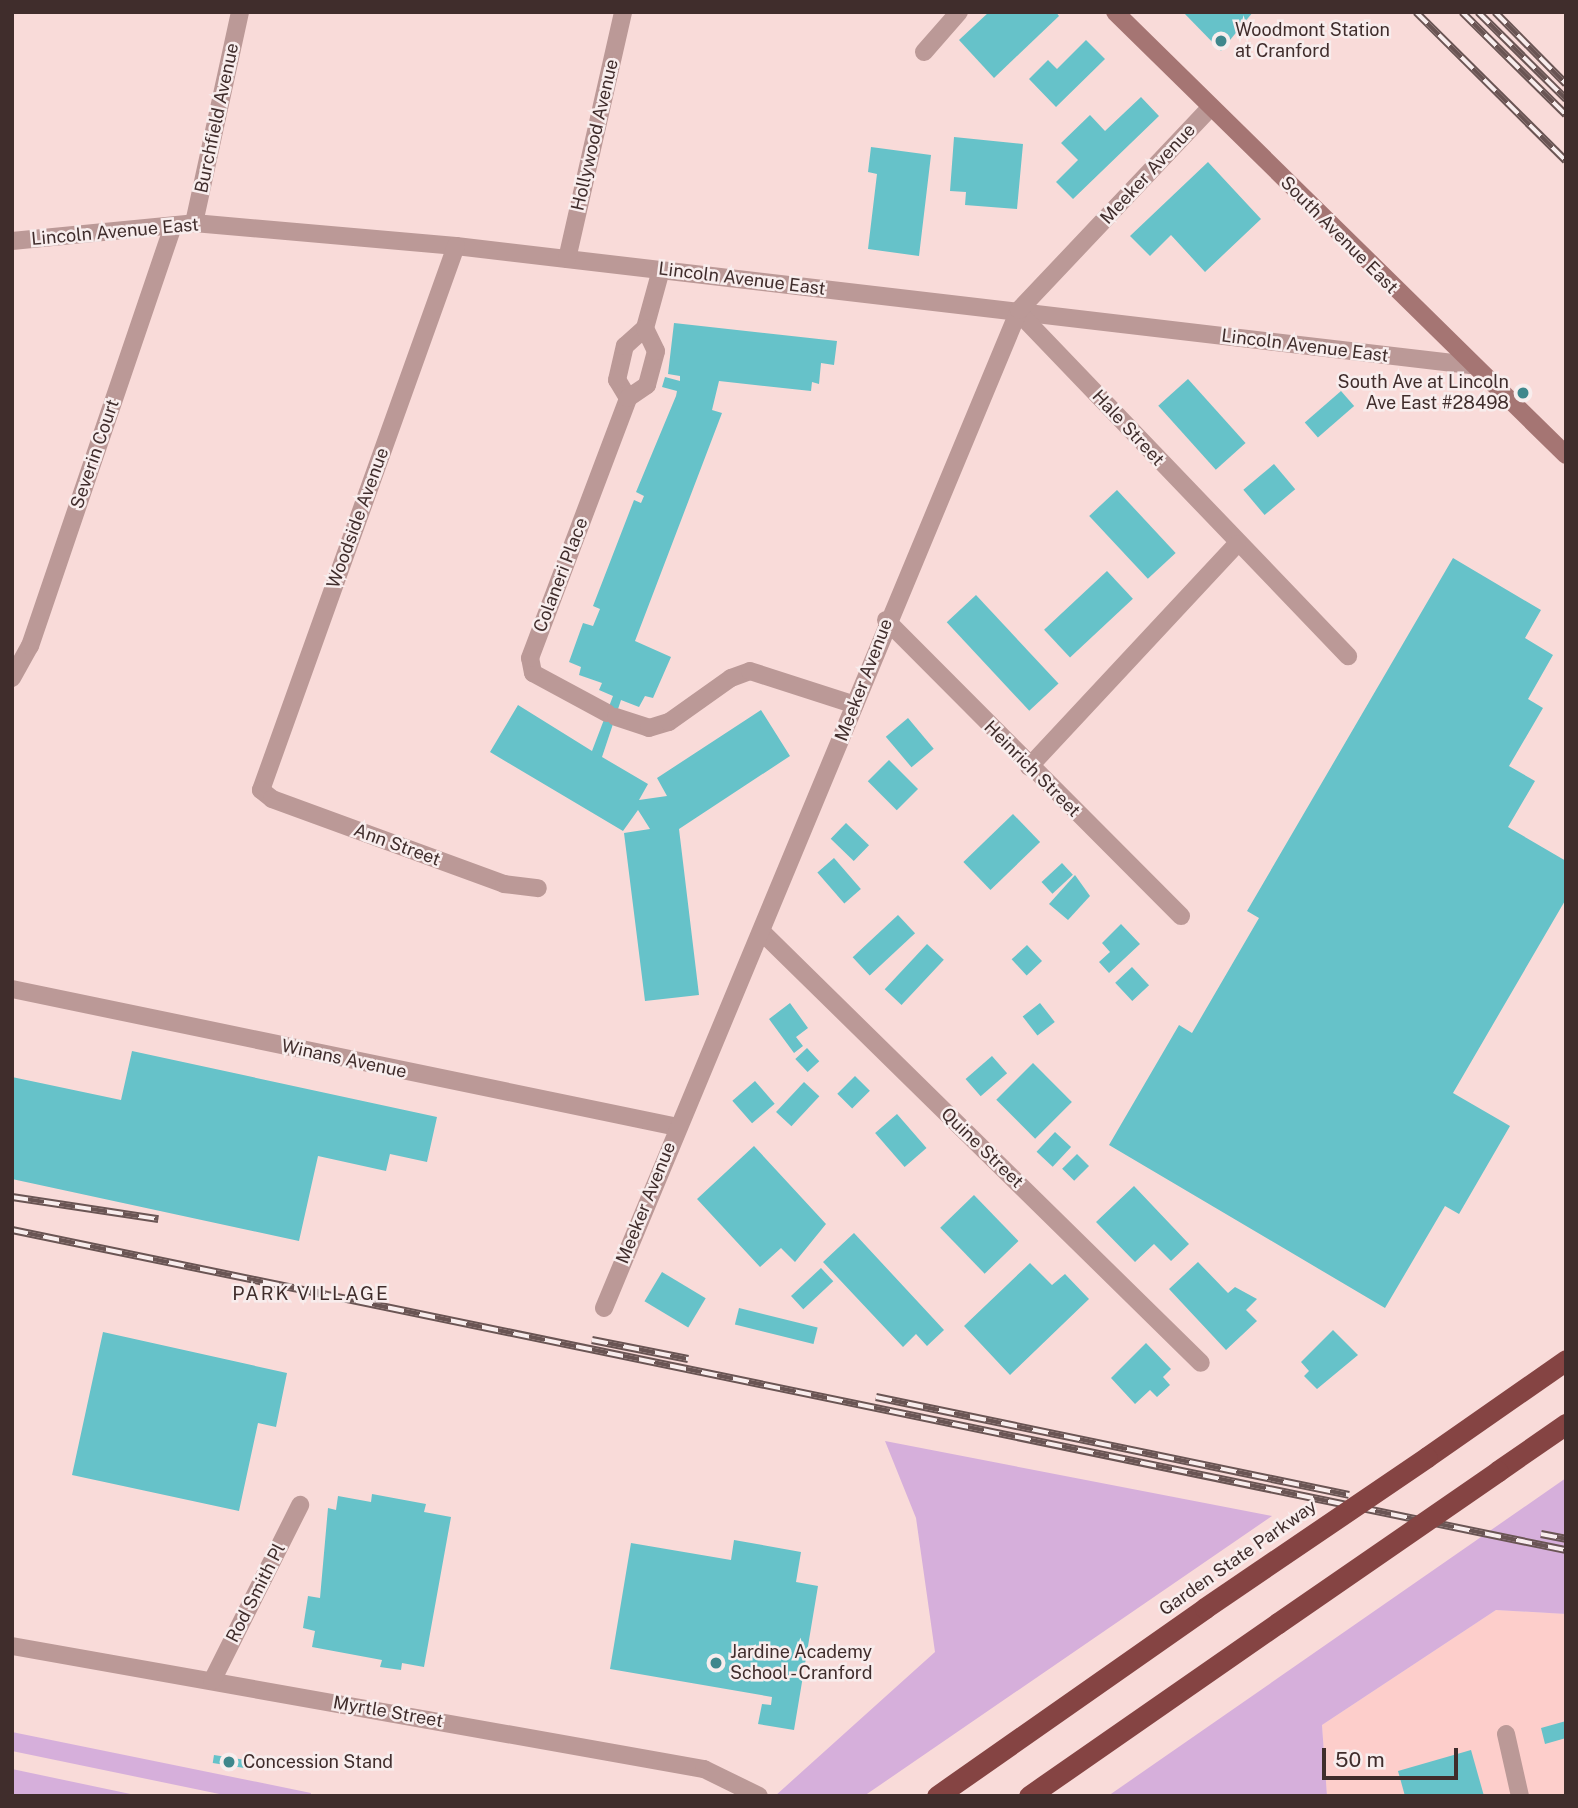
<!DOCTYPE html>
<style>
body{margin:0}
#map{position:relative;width:1578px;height:1808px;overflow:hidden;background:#f9dbd9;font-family:"Public Sans",sans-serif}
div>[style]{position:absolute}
.built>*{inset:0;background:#fdcecb}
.green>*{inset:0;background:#d6afdb}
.building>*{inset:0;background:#66c2c9;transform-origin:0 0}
.minor>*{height:18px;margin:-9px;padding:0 9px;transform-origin:9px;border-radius:9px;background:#bb9997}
.secondary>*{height:18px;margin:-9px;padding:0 9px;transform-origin:9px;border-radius:9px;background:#a57573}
.motorway>*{height:21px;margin:-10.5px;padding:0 10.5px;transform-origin:10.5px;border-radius:10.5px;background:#854443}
.rail>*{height:8px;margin-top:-4px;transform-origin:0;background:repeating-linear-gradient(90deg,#f8eded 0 16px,#6a5554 0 32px);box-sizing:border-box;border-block:2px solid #6a5554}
.motorway-bridge>*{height:21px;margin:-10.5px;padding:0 10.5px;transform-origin:10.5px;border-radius:10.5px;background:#854443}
.dots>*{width:19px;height:19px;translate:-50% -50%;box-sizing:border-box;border:4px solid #f8eded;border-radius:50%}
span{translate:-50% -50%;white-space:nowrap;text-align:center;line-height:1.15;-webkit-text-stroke:5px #f8eded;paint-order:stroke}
.poi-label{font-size:18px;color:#402d2c}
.left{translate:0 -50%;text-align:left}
.right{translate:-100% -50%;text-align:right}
.street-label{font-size:18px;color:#402d2c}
.neighbourhood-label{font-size:19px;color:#402d2c;letter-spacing:2px}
.frame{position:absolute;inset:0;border:14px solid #402d2c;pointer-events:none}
.scale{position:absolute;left:1322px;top:1748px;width:136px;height:32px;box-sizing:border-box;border:4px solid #402d2c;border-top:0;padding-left:9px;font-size:21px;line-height:24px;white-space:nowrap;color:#402d2c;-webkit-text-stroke:5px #f8eded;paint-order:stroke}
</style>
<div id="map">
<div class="built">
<i style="clip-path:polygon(1496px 1610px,1566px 1614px,1566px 1796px,1327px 1796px,1322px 1725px)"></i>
</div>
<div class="green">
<i style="clip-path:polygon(885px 1441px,1272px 1516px,864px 1796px,775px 1796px,935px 1652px,916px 1518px)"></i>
<i style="clip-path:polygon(1566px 1478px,1566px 1614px,1496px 1610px,1322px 1725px,1327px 1796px,1108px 1796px)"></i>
<i style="clip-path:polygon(12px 1732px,311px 1793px,310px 1796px,229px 1796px,12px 1751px)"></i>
<i style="clip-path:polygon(12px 1769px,140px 1796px,12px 1796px)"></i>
</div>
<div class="building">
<i style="clip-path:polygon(989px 12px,1056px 12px,1059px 16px,994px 78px,959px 40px)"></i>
<i style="clip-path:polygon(1183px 12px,1253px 12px,1221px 51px)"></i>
<i style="clip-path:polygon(1086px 40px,1105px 59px,1056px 107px,1029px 79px,1048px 60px,1057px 69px)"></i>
<i style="clip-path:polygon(1141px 97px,1159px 116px,1073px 199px,1056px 182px,1078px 160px,1061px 143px,1090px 115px,1105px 131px)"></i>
<i style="clip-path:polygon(954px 137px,1023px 144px,1017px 209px,965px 205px,966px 192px,950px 191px)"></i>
<i style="clip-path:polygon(871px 147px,931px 155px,919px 256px,868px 249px,877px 174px,868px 172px)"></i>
<i style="clip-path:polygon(1208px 162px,1261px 219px,1205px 272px,1171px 235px,1150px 256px,1130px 236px)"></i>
<i style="clip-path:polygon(674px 323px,837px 341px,834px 365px,821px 363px,819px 384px,812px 382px,811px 391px,719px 381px,712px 410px,722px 413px,635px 641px,671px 657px,653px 698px,645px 696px,639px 707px,621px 700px,602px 757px,648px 784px,639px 800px,667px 796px,657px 778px,761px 710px,790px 756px,679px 829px,699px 995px,645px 1001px,624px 833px,650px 829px,638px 810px,623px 831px,490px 752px,518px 705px,592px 751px,613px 696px,599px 690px,602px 683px,579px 675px,581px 667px,569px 662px,583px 623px,593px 626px,600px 609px,593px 606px,634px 500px,641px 503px,644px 496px,636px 492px,676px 396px,677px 391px,662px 387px,665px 377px,680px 381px,680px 376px,668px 374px)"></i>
<i style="left:1188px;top:379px;width:86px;height:40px;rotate:48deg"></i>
<i style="left:1341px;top:391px;width:20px;height:48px;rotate:49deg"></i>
<i style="left:1274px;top:464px;width:33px;height:40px;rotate:50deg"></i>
<i style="left:1117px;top:490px;width:86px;height:38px;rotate:47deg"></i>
<i style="clip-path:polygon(1453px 558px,1541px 610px,1525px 638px,1553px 655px,1528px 699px,1543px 708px,1509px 766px,1535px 781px,1508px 827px,1566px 861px,1566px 899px,1453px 1093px,1510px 1126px,1459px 1214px,1445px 1206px,1385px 1308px,1109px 1145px,1179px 1025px,1192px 1033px,1259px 918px,1247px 911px)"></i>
<i style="left:1107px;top:571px;width:38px;height:86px;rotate:47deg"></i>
<i style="left:976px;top:595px;width:121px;height:40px;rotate:47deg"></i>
<i style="left:908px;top:718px;width:40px;height:29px;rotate:50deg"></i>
<i style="left:889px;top:760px;width:41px;height:30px;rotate:45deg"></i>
<i style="left:1013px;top:814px;width:39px;height:69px;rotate:46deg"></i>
<i style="left:846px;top:823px;width:32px;height:22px;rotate:44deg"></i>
<i style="left:834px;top:858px;width:41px;height:22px;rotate:49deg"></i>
<i style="left:1062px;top:863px;width:16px;height:28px;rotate:47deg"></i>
<i style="clip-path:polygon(1075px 875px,1090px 896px,1068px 920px,1049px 904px)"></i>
<i style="left:898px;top:915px;width:25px;height:62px;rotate:47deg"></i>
<i style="clip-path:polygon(1121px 924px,1140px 944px,1109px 973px,1099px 962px,1110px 952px,1102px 943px)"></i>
<i style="left:927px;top:944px;width:23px;height:62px;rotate:43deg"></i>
<i style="left:1027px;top:945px;width:22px;height:21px;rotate:47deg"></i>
<i style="left:1132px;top:967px;width:25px;height:23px;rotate:47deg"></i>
<i style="clip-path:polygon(790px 1003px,808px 1028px,796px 1037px,803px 1046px,794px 1053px,769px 1019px)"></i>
<i style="left:1040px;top:1003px;width:24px;height:22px;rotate:52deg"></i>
<i style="left:807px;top:1048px;width:18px;height:16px;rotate:47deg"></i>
<i style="clip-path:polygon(132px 1051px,437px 1117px,427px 1162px,390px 1154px,386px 1171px,318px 1156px,299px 1241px,12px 1179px,12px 1077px,121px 1100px)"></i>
<i style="left:992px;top:1056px;width:23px;height:35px;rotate:49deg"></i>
<i style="left:1033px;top:1063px;width:55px;height:52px;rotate:45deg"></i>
<i style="left:855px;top:1076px;width:21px;height:25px;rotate:45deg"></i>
<i style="left:755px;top:1081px;width:30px;height:30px;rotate:49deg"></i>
<i style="left:804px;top:1082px;width:21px;height:41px;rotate:43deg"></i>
<i style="left:897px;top:1114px;width:45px;height:29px;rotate:49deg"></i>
<i style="left:1055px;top:1132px;width:22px;height:27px;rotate:43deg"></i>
<i style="clip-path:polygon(754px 1146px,826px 1224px,795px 1262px,781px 1248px,760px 1267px,697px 1199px)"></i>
<i style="left:1077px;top:1154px;width:17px;height:21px;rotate:45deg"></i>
<i style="clip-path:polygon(1134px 1186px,1189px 1244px,1171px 1261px,1154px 1244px,1135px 1262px,1096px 1222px)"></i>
<i style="left:974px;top:1195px;width:64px;height:47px;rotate:46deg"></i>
<i style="clip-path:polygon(854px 1233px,944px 1330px,927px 1346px,916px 1334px,903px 1347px,823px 1262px)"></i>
<i style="clip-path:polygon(1198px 1262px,1228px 1293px,1235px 1287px,1257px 1299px,1246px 1310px,1257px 1321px,1226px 1350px,1169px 1289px)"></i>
<i style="clip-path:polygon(1030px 1263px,1052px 1285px,1065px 1274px,1089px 1299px,1010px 1375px,964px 1326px)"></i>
<i style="left:821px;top:1268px;width:18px;height:41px;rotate:47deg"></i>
<i style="left:662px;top:1272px;width:51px;height:34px;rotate:31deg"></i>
<i style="left:739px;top:1308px;width:81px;height:17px;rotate:14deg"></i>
<i style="clip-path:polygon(1333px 1330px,1358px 1355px,1317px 1389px,1304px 1376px,1309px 1371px,1301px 1362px)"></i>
<i style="clip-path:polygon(103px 1332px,287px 1373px,276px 1427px,258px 1423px,239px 1511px,72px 1475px)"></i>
<i style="clip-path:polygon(1146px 1343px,1171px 1369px,1163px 1377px,1170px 1385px,1157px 1397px,1150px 1390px,1135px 1404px,1111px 1378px)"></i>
<i style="clip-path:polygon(372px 1494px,426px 1504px,424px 1512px,451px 1517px,424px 1667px,402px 1663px,401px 1670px,380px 1667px,382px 1660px,312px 1647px,315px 1631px,303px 1628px,308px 1596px,320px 1598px,328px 1508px,336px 1510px,338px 1496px,371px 1502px)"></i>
<i style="clip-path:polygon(734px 1540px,801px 1552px,796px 1582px,818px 1586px,794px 1730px,758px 1724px,762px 1704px,771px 1705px,772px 1697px,610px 1669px,631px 1543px,731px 1560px)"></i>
<i style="clip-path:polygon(1566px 1721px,1566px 1738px,1545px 1744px,1541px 1728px)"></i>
<i style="clip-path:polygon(1471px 1750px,1484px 1796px,1405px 1796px,1398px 1771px)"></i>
<i style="left:214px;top:1755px;width:32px;height:8px;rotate:9deg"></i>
</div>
<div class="minor">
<i style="left:924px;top:52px;width:53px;rotate:-48.8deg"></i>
<i style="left:194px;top:223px;width:216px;rotate:-77.7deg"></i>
<i style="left:12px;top:241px;width:183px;rotate:-5.6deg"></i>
<i style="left:194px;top:223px;width:263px;rotate:5deg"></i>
<i style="left:456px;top:246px;width:1021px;rotate:6.69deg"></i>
<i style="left:456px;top:246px;width:578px;rotate:109.72deg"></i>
<i style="left:261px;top:790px;width:14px;rotate:39deg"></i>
<i style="left:272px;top:799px;width:247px;rotate:20.1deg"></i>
<i style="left:504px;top:884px;width:34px;rotate:7deg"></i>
<i style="left:567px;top:259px;width:253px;rotate:-77.2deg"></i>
<i style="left:1018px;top:312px;width:477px;rotate:46.2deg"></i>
<i style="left:628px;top:398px;width:21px;rotate:-121deg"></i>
<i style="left:617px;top:380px;width:35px;rotate:-77deg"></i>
<i style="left:625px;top:346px;width:27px;rotate:-42deg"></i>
<i style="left:645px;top:328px;width:60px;rotate:-74.6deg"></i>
<i style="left:886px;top:620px;width:418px;rotate:45.1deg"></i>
<i style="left:12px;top:678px;width:37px;rotate:-61deg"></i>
<i style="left:30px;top:646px;width:443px;rotate:-71.2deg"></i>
<i style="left:607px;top:713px;width:84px;rotate:-151.6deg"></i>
<i style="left:533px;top:673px;width:15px;rotate:-101deg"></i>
<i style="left:530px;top:658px;width:278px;rotate:-69.3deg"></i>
<i style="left:628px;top:398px;width:23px;rotate:-34deg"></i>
<i style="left:647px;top:385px;width:35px;rotate:-75deg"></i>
<i style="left:656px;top:351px;width:25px;rotate:-116deg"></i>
<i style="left:616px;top:717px;width:35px;rotate:18deg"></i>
<i style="left:649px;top:728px;width:21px;rotate:-17deg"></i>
<i style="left:669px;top:722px;width:76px;rotate:-35.4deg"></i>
<i style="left:731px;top:678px;width:20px;rotate:-20deg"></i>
<i style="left:750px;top:671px;width:110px;rotate:17.9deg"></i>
<i style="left:1029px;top:767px;width:305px;rotate:-47deg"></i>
<i style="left:764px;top:934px;width:612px;rotate:44.47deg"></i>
<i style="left:12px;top:989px;width:679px;rotate:11.72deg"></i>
<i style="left:604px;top:1308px;width:1081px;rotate:-67.42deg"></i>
<i style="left:1019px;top:310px;width:279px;rotate:-46.6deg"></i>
<i style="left:12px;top:1646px;width:703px;rotate:10.08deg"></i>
<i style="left:704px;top:1769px;width:61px;rotate:26.1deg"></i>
<i style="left:212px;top:1681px;width:197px;rotate:-63.4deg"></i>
<i style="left:1506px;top:1734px;width:64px;rotate:77.3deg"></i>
</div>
<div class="secondary">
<i style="left:1115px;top:12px;width:632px;rotate:44.49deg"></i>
</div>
<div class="motorway">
<i style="left:1427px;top:1457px;width:169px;rotate:-34.9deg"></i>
<i style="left:1498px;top:1471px;width:83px;rotate:-34.7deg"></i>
<i style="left:937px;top:1796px;width:327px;rotate:-35deg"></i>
<i style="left:1029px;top:1796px;width:303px;rotate:-34.8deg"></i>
</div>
<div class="rail">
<i style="left:1416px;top:12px;width:211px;rotate:44.8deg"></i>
<i style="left:1462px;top:12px;width:146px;rotate:44.7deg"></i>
<i style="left:1478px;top:12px;width:124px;rotate:44.7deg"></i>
<i style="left:1495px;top:12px;width:101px;rotate:45.4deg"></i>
<i style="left:12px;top:1197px;width:148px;rotate:8.6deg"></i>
<i style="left:12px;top:1230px;width:1587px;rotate:11.64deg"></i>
<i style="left:592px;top:1340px;width:98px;rotate:11.2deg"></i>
<i style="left:876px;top:1397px;width:483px;rotate:11.7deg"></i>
<i style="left:1541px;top:1534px;width:25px;rotate:11deg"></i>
</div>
<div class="motorway-bridge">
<i style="left:1205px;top:1608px;width:268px;rotate:-34.2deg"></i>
<i style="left:1278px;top:1623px;width:267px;rotate:-34.6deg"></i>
</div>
<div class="dots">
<i style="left:1221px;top:41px;background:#3f878c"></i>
<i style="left:1523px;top:393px;background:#3f878c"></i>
<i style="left:716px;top:1663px;background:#3f878c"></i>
<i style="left:229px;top:1762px;background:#3f878c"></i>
</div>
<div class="poi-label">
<span class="left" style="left:1235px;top:41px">Woodmont Station<br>at Cranford</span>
<span class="right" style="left:1509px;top:393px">South Ave at Lincoln<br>Ave East #28498</span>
<span class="left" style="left:730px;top:1663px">Jardine Academy<br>School - Cranford</span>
<span class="left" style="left:243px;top:1762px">Concession Stand</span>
</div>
<div class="street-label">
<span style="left:217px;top:118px;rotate:-78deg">Burchfield Avenue</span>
<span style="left:595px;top:135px;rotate:-77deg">Hollywood Avenue</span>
<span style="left:1148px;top:174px;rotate:-47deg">Meeker Avenue</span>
<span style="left:115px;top:232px;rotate:-5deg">Lincoln Avenue East</span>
<span style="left:1339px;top:235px;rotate:45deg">South Avenue East</span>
<span style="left:742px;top:279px;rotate:7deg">Lincoln Avenue East</span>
<span style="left:1305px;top:346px;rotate:7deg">Lincoln Avenue East</span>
<span style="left:1128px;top:428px;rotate:47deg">Hale Street</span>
<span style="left:95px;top:454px;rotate:-71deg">Severin Court</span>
<span style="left:358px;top:518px;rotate:-70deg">Woodside Avenue</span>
<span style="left:561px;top:575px;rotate:-69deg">Colaneri Place</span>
<span style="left:864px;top:680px;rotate:-69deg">Meeker Avenue</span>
<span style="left:1032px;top:769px;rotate:45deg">Heinrich Street</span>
<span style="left:397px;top:845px;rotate:20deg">Ann Street</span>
<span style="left:344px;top:1059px;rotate:12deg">Winans Avenue</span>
<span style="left:982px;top:1148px;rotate:44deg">Quine Street</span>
<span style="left:646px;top:1203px;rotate:-68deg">Meeker Avenue</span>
<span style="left:1238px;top:1558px;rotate:-35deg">Garden State Parkway</span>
<span style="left:256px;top:1593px;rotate:-63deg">Rod Smith Pl</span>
<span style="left:388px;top:1712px;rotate:10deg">Myrtle Street</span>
</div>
<div class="neighbourhood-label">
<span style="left:311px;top:1294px">PARK VILLAGE</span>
</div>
<div class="frame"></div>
<div class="scale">50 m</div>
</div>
